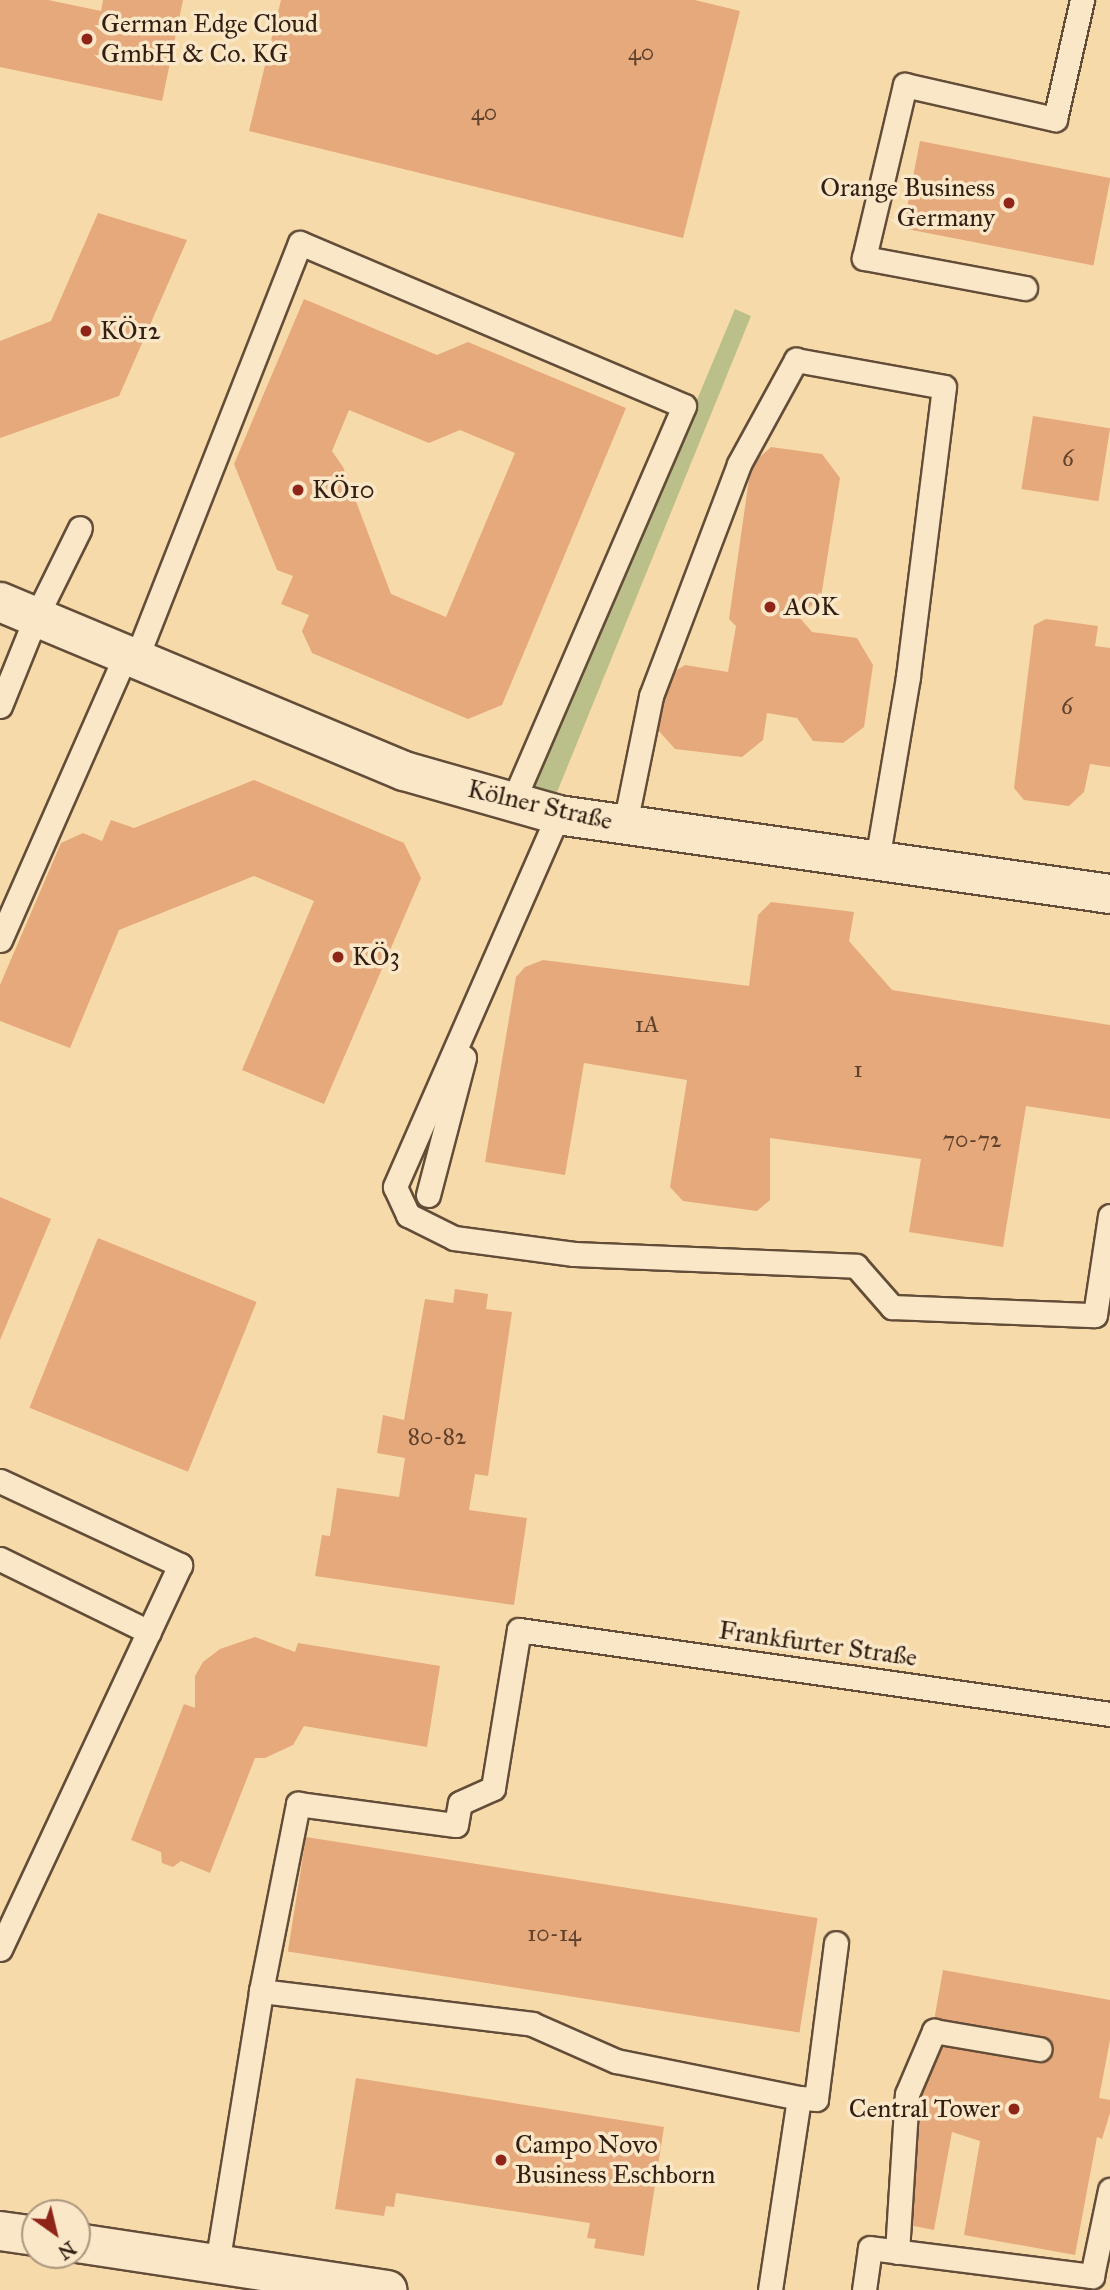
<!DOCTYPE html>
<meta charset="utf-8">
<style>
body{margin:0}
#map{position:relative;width:1110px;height:2290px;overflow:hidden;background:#f7daaa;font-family:"IM FELL Great Primer",serif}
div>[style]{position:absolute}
.green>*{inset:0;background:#bbc08a}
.building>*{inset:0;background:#e6a97c;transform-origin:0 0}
.roads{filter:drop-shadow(2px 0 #634d38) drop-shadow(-2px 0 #634d38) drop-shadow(0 2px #634d38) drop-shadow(0 -2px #634d38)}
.lane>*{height:23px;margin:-11.5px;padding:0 11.5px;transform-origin:11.5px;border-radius:11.5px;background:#fae7c8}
.street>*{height:38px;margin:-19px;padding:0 19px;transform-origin:19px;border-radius:19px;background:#fae7c8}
.dots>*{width:19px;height:19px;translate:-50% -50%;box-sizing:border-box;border:4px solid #fae7c8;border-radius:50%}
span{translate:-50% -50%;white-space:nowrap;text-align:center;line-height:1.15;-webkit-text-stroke:7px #fae7c8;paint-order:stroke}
.number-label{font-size:23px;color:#5f412c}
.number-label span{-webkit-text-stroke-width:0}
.poi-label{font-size:26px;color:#321e12}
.left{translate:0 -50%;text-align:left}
.right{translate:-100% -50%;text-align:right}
.street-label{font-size:26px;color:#321e12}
.north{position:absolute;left:21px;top:2199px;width:70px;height:70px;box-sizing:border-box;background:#fae7c8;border:2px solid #aa977f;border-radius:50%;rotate:146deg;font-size:19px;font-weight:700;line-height:28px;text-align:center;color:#321e12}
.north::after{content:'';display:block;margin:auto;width:24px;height:32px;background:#8f2418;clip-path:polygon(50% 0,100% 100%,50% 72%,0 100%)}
</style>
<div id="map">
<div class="green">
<i style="clip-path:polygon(735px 309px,751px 316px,553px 802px,532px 794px)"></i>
</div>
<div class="building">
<i style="clip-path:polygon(0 0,48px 0,101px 11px,103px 0,183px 0,162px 101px,0 67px)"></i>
<i style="clip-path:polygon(281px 0,695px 0,740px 11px,683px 238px,249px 131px)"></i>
<i style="left:920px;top:141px;width:194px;height:89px;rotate:11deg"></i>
<i style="clip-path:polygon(98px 213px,187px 240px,119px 396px,0 438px,0 341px,51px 321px)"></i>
<i style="clip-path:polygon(evenodd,304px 299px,437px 355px,468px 342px,626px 408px,502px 705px,468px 719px,312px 653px,302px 631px,309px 615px,281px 604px,293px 576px,277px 570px,234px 464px,304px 299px,349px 410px,429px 443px,460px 430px,515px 453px,446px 617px,391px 594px,343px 467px,332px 451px,349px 410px)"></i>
<i style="left:1033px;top:416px;width:78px;height:74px;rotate:9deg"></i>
<i style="clip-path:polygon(771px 447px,822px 454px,840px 478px,821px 597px,799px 617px,812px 632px,857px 638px,873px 665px,864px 727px,843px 743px,813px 741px,797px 718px,767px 713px,763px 740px,742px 757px,675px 749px,658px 730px,662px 679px,685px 665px,728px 672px,736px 626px,729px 619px,751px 465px)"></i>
<i style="clip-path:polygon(1046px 619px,1098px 626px,1095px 646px,1110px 648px,1110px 767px,1090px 764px,1084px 792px,1069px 806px,1024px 800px,1014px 788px,1034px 625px)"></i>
<i style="clip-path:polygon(254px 780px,404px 843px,421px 878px,324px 1104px,242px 1070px,314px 901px,254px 876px,119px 930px,70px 1048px,0 1021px,0 985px,61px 843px,83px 833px,102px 841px,111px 820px,134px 828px)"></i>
<i style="clip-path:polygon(771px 902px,854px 912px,849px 941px,892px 990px,1110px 1025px,1110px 1119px,1026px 1106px,1003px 1247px,909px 1232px,921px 1159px,770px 1138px,770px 1200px,757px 1211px,683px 1201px,670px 1187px,687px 1080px,584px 1063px,565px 1175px,485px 1162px,516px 977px,525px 967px,543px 960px,749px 986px,758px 915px)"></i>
<i style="clip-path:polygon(0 1197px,51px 1219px,0 1340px)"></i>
<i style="left:98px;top:1238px;width:171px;height:183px;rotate:22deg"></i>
<i style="clip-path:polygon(455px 1289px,488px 1294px,486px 1309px,512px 1312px,488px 1476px,475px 1474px,469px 1510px,527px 1518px,514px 1605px,315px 1576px,322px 1535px,330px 1536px,337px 1488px,399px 1497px,405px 1458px,377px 1453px,383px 1415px,404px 1420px,425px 1299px,453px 1303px)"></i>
<i style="clip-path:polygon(255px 1637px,295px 1652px,298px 1643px,440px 1666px,427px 1747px,304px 1726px,293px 1745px,265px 1758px,255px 1758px,210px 1873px,181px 1861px,173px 1867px,162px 1863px,161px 1852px,131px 1840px,184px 1704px,195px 1708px,195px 1676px,203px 1662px,220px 1649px)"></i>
<i style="left:306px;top:1837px;width:518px;height:116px;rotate:9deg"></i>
<i style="clip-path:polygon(943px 1970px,1110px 2000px,1110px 2040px,1099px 2098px,1110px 2100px,1110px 2113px,1102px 2139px,1097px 2137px,1075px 2255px,964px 2235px,980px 2141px,952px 2132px,934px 2230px,898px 2223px)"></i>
<i style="clip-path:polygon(356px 2078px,664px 2127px,644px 2256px,594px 2248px,596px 2239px,587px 2238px,590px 2223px,396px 2193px,394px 2207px,386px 2206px,384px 2216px,335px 2209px)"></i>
</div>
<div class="roads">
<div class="lane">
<i style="left:1025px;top:288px;width:164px;rotate:-169.4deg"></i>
<i style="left:864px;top:258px;width:178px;rotate:-76.7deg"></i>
<i style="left:905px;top:85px;width:154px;rotate:12.8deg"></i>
<i style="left:1055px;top:119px;width:122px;rotate:-77.2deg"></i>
<i style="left:136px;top:659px;width:447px;rotate:-68.5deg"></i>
<i style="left:300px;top:243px;width:417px;rotate:23deg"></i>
<i style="left:684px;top:406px;width:431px;rotate:113.4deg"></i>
<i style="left:0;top:706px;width:96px;rotate:-68deg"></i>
<i style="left:36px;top:617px;width:99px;rotate:-63.7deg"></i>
<i style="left:558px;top:815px;width:406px;rotate:113.7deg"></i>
<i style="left:395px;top:1187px;width:31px;rotate:65deg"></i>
<i style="left:408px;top:1215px;width:51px;rotate:26.6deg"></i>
<i style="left:454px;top:1238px;width:121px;rotate:7.6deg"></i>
<i style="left:574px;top:1254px;width:282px;rotate:2.4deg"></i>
<i style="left:856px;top:1266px;width:55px;rotate:48.7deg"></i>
<i style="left:892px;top:1307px;width:203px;rotate:2.3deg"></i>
<i style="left:1095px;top:1315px;width:100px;rotate:-81.4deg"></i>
<i style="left:625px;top:824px;width:131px;rotate:-78.5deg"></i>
<i style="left:651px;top:696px;width:248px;rotate:-69.2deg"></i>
<i style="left:739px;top:464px;width:119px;rotate:-61.3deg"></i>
<i style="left:796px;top:360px;width:150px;rotate:10.3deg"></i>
<i style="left:944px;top:387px;width:292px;rotate:97.1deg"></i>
<i style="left:908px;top:677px;width:186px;rotate:99.6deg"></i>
<i style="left:0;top:940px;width:313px;rotate:-66.2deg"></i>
<i style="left:428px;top:1195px;width:142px;rotate:-75.3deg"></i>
<i style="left:0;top:1481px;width:199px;rotate:25deg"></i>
<i style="left:180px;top:1565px;width:424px;rotate:115.1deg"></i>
<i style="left:0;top:1559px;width:166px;rotate:26.1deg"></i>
<i style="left:261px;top:1991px;width:273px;rotate:6.9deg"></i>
<i style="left:532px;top:2024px;width:92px;rotate:23.8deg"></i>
<i style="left:616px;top:2061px;width:187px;rotate:11.4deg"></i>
<i style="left:897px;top:2252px;width:158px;rotate:-86.4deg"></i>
<i style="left:907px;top:2094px;width:69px;rotate:-66.8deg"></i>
<i style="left:934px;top:2031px;width:107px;rotate:9.7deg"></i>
<i style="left:217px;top:2264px;width:277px;rotate:-80.8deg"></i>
<i style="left:261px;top:1991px;width:191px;rotate:-78.8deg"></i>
<i style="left:298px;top:1804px;width:159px;rotate:7.6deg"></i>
<i style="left:456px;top:1825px;width:22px;rotate:-80deg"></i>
<i style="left:460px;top:1803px;width:36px;rotate:-24deg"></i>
<i style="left:493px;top:1788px;width:160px;rotate:-80.7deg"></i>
<i style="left:519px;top:1630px;width:597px;rotate:8.09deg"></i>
<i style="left:770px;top:2290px;width:194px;rotate:-81.4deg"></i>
<i style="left:799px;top:2098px;width:17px;rotate:3deg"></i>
<i style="left:816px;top:2099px;width:157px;rotate:-82.7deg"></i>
<i style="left:864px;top:2290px;width:42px;rotate:-81.9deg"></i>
<i style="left:870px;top:2248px;width:224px;rotate:7.2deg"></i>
<i style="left:1092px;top:2276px;width:88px;rotate:-78.2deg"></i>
</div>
<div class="street">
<i style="left:0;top:602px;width:438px;rotate:22.7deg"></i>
<i style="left:404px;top:771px;width:160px;rotate:15.9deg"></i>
<i style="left:558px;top:815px;width:558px;rotate:8.14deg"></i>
<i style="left:0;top:2231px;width:35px;rotate:8deg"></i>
<i style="left:77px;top:2243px;width:314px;rotate:8.6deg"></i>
</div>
</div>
<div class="dots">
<i style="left:87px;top:39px;background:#8f2418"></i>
<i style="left:1009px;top:203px;background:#8f2418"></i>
<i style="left:86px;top:331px;background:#8f2418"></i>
<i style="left:298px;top:490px;background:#8f2418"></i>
<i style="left:770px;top:607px;background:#8f2418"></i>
<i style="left:338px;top:957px;background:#8f2418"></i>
<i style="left:1014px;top:2109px;background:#8f2418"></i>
<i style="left:501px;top:2160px;background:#8f2418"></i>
</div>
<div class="number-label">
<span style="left:641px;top:52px">40</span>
<span style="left:484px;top:112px">40</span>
<span style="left:1068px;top:458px">6</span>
<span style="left:1067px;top:706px">6</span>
<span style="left:647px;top:1024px">1A</span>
<span style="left:858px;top:1069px">1</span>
<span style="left:972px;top:1139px">70-72</span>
<span style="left:437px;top:1436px">80-82</span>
<span style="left:554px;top:1933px">10-14</span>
</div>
<div class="poi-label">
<span class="left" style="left:101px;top:39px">German Edge Cloud<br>GmbH &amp; Co. KG</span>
<span class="right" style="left:995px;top:203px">Orange Business<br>Germany</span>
<span class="left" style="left:100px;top:331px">KÖ12</span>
<span class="left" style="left:312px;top:490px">KÖ10</span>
<span class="left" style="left:784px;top:607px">AOK</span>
<span class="left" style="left:352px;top:957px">KÖ3</span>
<span class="right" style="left:1000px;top:2109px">Central Tower</span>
<span class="left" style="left:515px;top:2160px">Campo Novo<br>Business Eschborn</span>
</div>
<div class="street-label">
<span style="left:540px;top:805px;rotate:13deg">Kölner Straße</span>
<span style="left:818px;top:1644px;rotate:8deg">Frankfurter Straße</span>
</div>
<div class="north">N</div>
</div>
